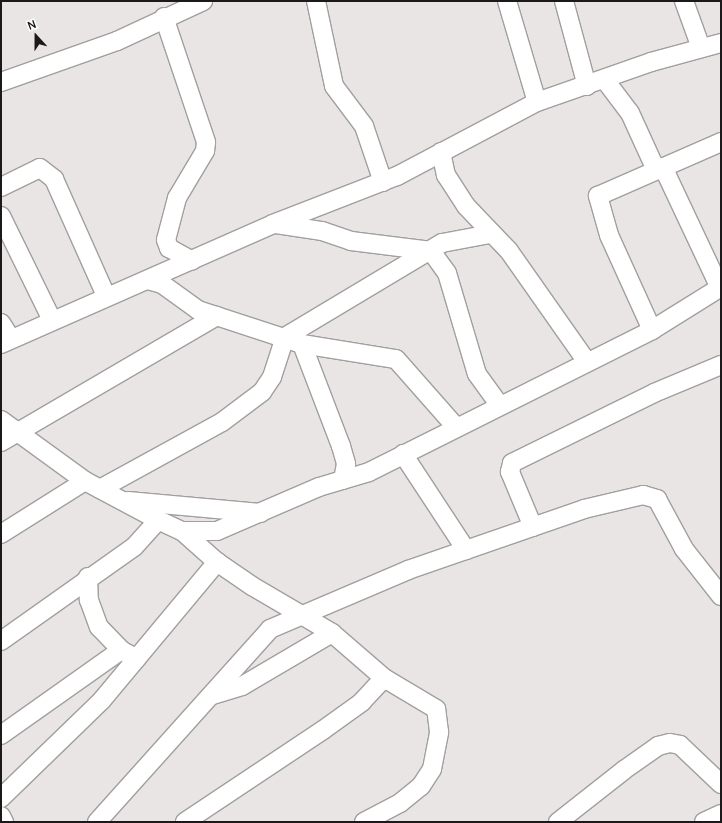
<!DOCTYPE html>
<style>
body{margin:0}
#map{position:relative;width:722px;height:823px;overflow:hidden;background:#e8e5e4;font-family:Manrope,sans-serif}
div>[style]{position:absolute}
.roads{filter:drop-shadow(1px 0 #a29f9e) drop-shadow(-1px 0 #a29f9e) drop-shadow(0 1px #a29f9e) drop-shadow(0 -1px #a29f9e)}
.minor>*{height:18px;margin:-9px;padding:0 9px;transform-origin:9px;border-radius:9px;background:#fff}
span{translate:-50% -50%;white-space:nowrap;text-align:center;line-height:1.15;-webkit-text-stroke:3px #fff;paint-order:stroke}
.frame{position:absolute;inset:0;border:2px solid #1b1919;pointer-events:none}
.north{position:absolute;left:16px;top:16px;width:40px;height:40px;-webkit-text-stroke:3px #fff;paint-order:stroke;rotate:339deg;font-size:11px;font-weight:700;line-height:16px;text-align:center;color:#1b1919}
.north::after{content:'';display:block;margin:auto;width:14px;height:18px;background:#1b1919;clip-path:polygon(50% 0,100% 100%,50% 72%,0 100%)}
</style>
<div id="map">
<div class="roads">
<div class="minor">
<i style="left:316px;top:1px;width:87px;rotate:78deg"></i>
<i style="left:334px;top:86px;width:50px;rotate:53.1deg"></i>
<i style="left:364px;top:126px;width:59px;rotate:71.3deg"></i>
<i style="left:507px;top:1px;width:105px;rotate:73.5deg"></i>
<i style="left:564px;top:1px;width:88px;rotate:74.9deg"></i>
<i style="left:684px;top:1px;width:50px;rotate:70.1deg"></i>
<i style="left:164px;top:17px;width:132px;rotate:71.4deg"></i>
<i style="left:206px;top:142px;width:9px;rotate:96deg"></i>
<i style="left:205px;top:151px;width:55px;rotate:120.8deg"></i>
<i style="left:177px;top:198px;width:43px;rotate:104.7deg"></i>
<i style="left:166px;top:240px;width:9px;rotate:69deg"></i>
<i style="left:169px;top:248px;width:26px;rotate:29deg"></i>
<i style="left:605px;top:80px;width:41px;rotate:52.9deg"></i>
<i style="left:630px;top:113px;width:63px;rotate:65.5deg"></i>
<i style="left:1px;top:82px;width:123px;rotate:-19.5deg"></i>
<i style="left:117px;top:41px;width:95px;rotate:-24.9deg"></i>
<i style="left:441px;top:152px;width:24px;rotate:78deg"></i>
<i style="left:446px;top:175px;width:37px;rotate:57deg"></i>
<i style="left:466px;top:206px;width:62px;rotate:46.3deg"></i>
<i style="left:509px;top:251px;width:136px;rotate:54.9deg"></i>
<i style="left:663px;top:167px;width:134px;rotate:64.8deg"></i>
<i style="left:1px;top:187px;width:43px;rotate:-26deg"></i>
<i style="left:40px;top:168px;width:18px;rotate:38deg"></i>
<i style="left:54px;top:179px;width:128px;rotate:66deg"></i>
<i style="left:1px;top:216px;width:116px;rotate:63.9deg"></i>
<i style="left:276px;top:224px;width:47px;rotate:8.7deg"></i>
<i style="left:322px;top:231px;width:31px;rotate:19deg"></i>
<i style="left:351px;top:241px;width:81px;rotate:7.1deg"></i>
<i style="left:431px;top:251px;width:27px;rotate:54deg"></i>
<i style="left:447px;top:273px;width:105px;rotate:73.5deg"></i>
<i style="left:477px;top:374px;width:37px;rotate:54deg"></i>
<i style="left:148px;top:280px;width:15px;rotate:16deg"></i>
<i style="left:162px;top:284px;width:44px;rotate:35.8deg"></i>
<i style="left:198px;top:310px;width:109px;rotate:18.1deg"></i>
<i style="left:302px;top:344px;width:95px;rotate:9.1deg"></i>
<i style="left:396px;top:359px;width:91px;rotate:48.6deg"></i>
<i style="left:1px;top:323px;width:19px;rotate:58deg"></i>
<i style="left:652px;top:330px;width:104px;rotate:-114.4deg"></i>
<i style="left:609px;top:235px;width:41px;rotate:-105.8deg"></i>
<i style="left:598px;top:196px;width:134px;rotate:-23.7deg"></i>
<i style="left:1px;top:344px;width:297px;rotate:-23.8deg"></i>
<i style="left:273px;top:224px;width:133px;rotate:-21.2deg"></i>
<i style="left:397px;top:176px;width:158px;rotate:-27.9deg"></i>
<i style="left:537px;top:102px;width:121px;rotate:-19.3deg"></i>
<i style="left:651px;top:62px;width:73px;rotate:-15.2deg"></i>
<i style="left:302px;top:344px;width:109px;rotate:69.1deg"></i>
<i style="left:341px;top:446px;width:19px;rotate:74deg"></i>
<i style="left:346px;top:464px;width:16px;rotate:101deg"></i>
<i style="left:1px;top:420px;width:104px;rotate:36deg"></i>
<i style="left:85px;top:481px;width:83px;rotate:28.1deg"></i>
<i style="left:158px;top:520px;width:26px;rotate:25deg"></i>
<i style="left:182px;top:531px;width:35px"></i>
<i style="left:217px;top:531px;width:111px;rotate:-23.3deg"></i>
<i style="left:319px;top:487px;width:52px;rotate:-16.7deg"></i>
<i style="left:369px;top:472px;width:317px;rotate:-26.6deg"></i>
<i style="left:652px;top:330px;width:81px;rotate:-31.9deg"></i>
<i style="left:1px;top:442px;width:250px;rotate:-30.3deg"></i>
<i style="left:403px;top:454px;width:115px;rotate:56.7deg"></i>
<i style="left:100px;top:489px;width:139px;rotate:-28.8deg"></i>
<i style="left:222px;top:422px;width:50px;rotate:-36.9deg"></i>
<i style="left:262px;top:392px;width:18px;rotate:-56deg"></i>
<i style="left:272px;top:377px;width:42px;rotate:-72deg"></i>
<i style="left:285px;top:337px;width:183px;rotate:-30.9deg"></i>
<i style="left:442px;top:243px;width:49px;rotate:-10.6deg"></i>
<i style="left:128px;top:501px;width:133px;rotate:5.2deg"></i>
<i style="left:533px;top:527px;width:60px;rotate:-112.7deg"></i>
<i style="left:510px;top:472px;width:9px;rotate:-77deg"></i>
<i style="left:512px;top:463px;width:158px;rotate:-26.2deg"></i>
<i style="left:654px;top:393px;width:73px;rotate:-22.7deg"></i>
<i style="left:182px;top:531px;width:47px;rotate:41.5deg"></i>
<i style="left:217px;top:562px;width:42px;rotate:34.4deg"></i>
<i style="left:252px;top:586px;width:93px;rotate:30.4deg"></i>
<i style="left:332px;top:633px;width:69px;rotate:40.9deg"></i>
<i style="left:384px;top:678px;width:33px;rotate:133deg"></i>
<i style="left:362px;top:702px;width:48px;rotate:144.3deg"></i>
<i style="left:323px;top:730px;width:166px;rotate:146.3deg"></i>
<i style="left:1px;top:534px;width:99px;rotate:-32.2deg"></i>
<i style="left:88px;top:577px;width:23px;rotate:88deg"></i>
<i style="left:89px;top:600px;width:29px;rotate:70deg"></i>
<i style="left:99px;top:627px;width:32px;rotate:46deg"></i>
<i style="left:1px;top:641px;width:163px;rotate:-35.3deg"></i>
<i style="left:134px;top:547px;width:36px;rotate:-48deg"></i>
<i style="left:213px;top:695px;width:30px;rotate:-17deg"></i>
<i style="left:242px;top:686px;width:104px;rotate:-30.5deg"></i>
<i style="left:1px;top:735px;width:147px;rotate:-35.3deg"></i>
<i style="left:121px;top:650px;width:18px;rotate:29deg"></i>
<i style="left:1px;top:798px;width:141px;rotate:-44.1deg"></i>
<i style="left:102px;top:700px;width:180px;rotate:-50.2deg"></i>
<i style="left:1px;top:816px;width:7px;rotate:63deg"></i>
<i style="left:97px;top:822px;width:259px;rotate:-48.1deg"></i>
<i style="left:270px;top:629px;width:150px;rotate:-23.1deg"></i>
<i style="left:408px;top:570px;width:186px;rotate:-19.1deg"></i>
<i style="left:584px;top:509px;width:61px;rotate:-13.3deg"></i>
<i style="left:643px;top:495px;width:15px;rotate:16deg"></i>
<i style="left:657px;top:499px;width:57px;rotate:61.6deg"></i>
<i style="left:684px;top:549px;width:60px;rotate:51.8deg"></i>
<i style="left:364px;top:822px;width:41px;rotate:-27.8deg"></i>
<i style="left:400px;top:803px;width:27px;rotate:-39deg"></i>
<i style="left:421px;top:786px;width:20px;rotate:-57deg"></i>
<i style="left:432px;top:769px;width:38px;rotate:-79deg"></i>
<i style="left:439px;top:732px;width:23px;rotate:-97deg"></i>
<i style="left:436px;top:709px;width:61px;rotate:-149.2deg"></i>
<i style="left:558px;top:822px;width:84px;rotate:-38.2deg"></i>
<i style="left:624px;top:770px;width:42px;rotate:-35.2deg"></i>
<i style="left:658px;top:746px;width:12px;rotate:-14deg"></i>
<i style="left:670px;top:743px;width:10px;rotate:11deg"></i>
<i style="left:680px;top:745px;width:57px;rotate:43.6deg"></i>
<i style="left:704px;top:822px;width:19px;rotate:-25deg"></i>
</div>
</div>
<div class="frame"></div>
<div class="north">N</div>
</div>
